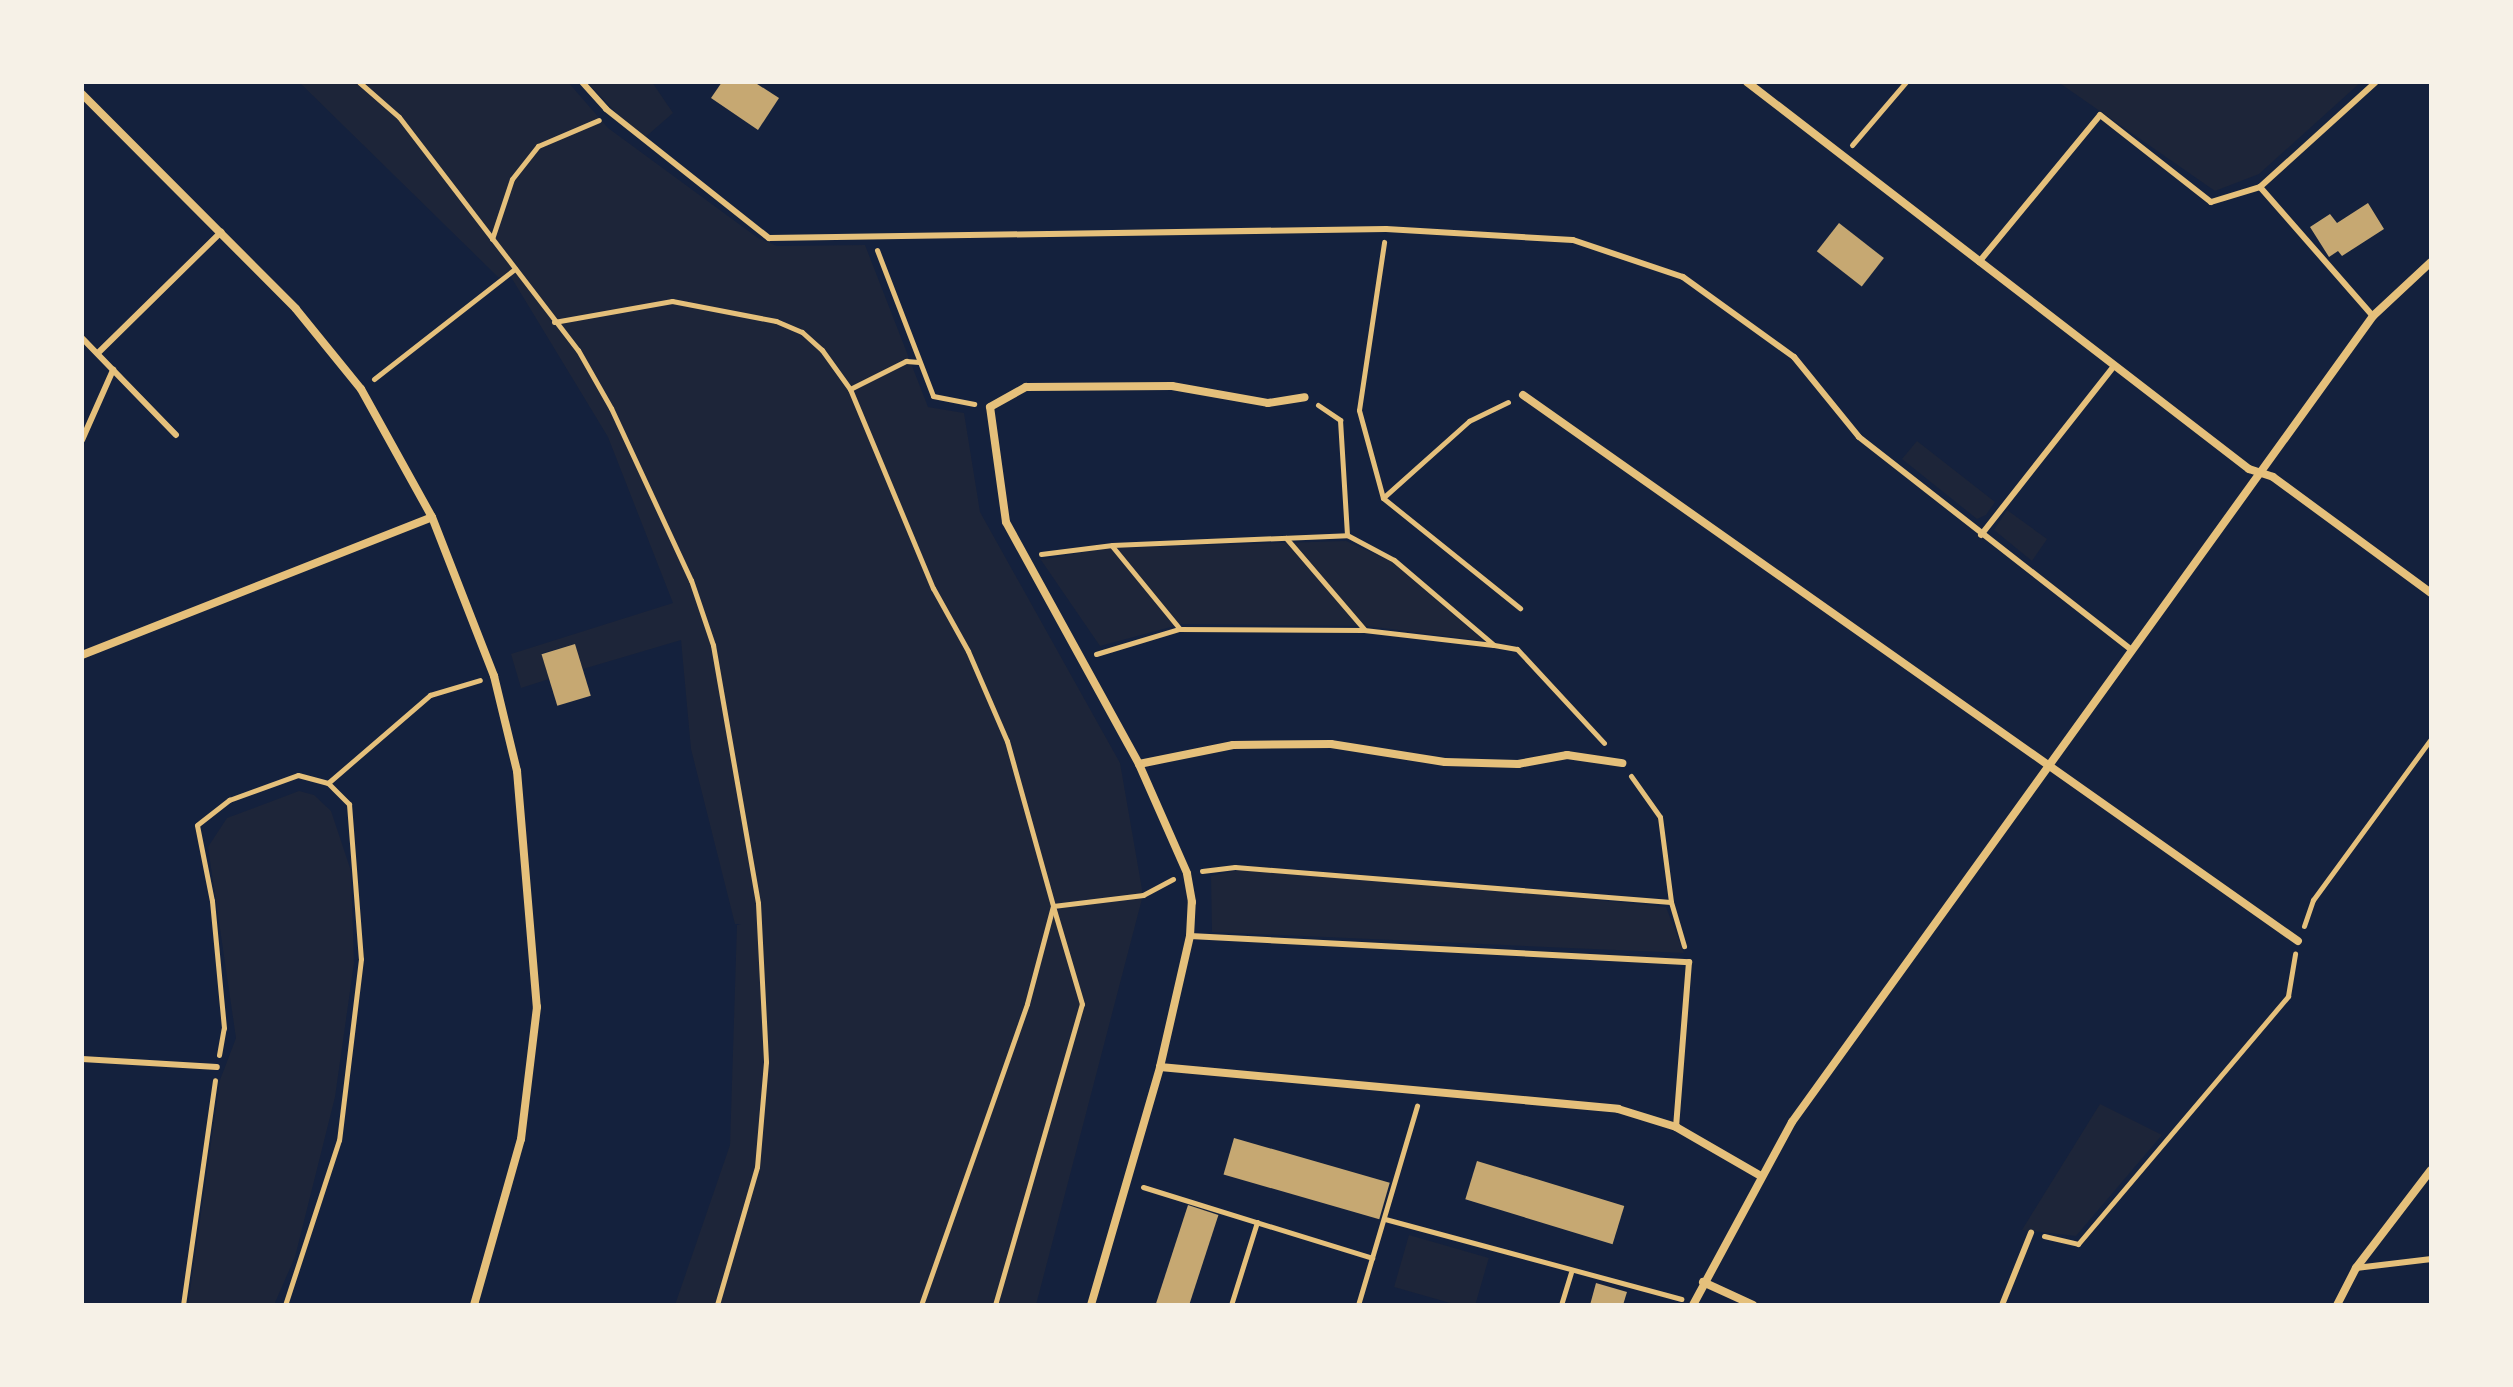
<!DOCTYPE html>
<style>
body{margin:0}
#map{position:relative;width:2513px;height:1387px;overflow:hidden;background:#14213d;font-family:Lora,serif}
div>[style]{position:absolute}
.green>*{inset:0;background:#1d2539;transform-origin:0 0}
.building>*{inset:0;background:#c6a872;transform-origin:0 0}
.path>*{height:5px;margin:-2.5px;padding:0 2.5px;transform-origin:2.5px;border-radius:2.5px;background:#e5c07b}
.service>*{height:6px;margin:-3px;padding:0 3px;transform-origin:3px;border-radius:3px;background:#e5c07b}
.minor>*{height:8px;margin:-4px;padding:0 4px;transform-origin:4px;border-radius:4px;background:#e5c07b}
span{translate:-50% -50%;white-space:nowrap;text-align:center;line-height:1.15;-webkit-text-stroke:6px #f6f1e7;paint-order:stroke}
.frame{position:absolute;inset:0;border:84px solid #f6f1e7;pointer-events:none}
</style>
<div id="map">
<div class="green">
<i style="clip-path:polygon(299px 82px,568px 82px,608px 128px,758px 238px,777px 246px,865px 245px,928px 407px,964px 413px,980px 512px,1120px 763px,1143px 895px,1036px 1305px,675px 1305px,730px 1145px,737px 925px,741px 924px,735px 924px,691px 749px,681px 640px,583px 669px,575px 644px,542px 653px,549px 679px,521px 688px,511px 654px,673px 603px,608px 437px,511px 277px,498px 277px)"></i>
<i style="clip-path:polygon(587px 82px,652px 82px,673px 113px,642px 140px)"></i>
<i style="clip-path:polygon(2058px 82px,2361px 82px,2259px 174px,2215px 191px)"></i>
<i style="clip-path:polygon(1917px 441px,1995px 502px,1986px 515px,1977px 519px,1902px 459px)"></i>
<i style="clip-path:polygon(2007px 510px,2047px 539px,2032px 561px,1994px 530px)"></i>
<i style="clip-path:polygon(1346px 541px,1391px 561px,1484px 641px,1367px 626px,1182px 624px,1100px 646px,1041px 560px,1107px 548px)"></i>
<i style="clip-path:polygon(299px 791px,314px 795px,331px 811px,351px 871px,354px 963px,335px 1097px,295px 1257px,274px 1305px,188px 1305px,220px 1080px,236px 1038px,208px 847px,227px 818px)"></i>
<i style="clip-path:polygon(1257px 866px,1666px 907px,1684px 953px,1212px 932px,1211px 876px)"></i>
<i style="clip-path:polygon(2100px 1104px,2162px 1135px,2076px 1236px,2022px 1230px)"></i>
<i style="left:1409px;top:1235px;width:83px;height:54px;rotate:16deg"></i>
</div>
<div class="building">
<i style="clip-path:polygon(722px 82px,754px 82px,779px 98px,758px 130px,711px 98px)"></i>
<i style="clip-path:polygon(2368px 203px,2384px 229px,2342px 256px,2338px 251px,2329px 257px,2310px 227px,2330px 214px,2337px 223px)"></i>
<i style="left:1839px;top:223px;width:57px;height:36px;rotate:38deg"></i>
<i style="left:575px;top:644px;width:54px;height:35px;rotate:73deg"></i>
<i style="left:1234px;top:1138px;width:162px;height:38px;rotate:16deg"></i>
<i style="left:1477px;top:1161px;width:154px;height:40px;rotate:17deg"></i>
<i style="left:1188px;top:1205px;width:32px;height:104px;rotate:18deg"></i>
<i style="clip-path:polygon(1596px 1283px,1627px 1292px,1623px 1305px,1590px 1305px)"></i>
</div>
<div class="path">
<i style="left:359px;top:82px;width:53px;rotate:41.2deg"></i>
<i style="left:399px;top:117px;width:294px;rotate:52.5deg"></i>
<i style="left:578px;top:350px;width:67px;rotate:60.4deg"></i>
<i style="left:611px;top:408px;width:190px;rotate:65.1deg"></i>
<i style="left:691px;top:580px;width:69px;rotate:71.3deg"></i>
<i style="left:713px;top:645px;width:262px;rotate:80.1deg"></i>
<i style="left:758px;top:903px;width:159px;rotate:87.1deg"></i>
<i style="left:766px;top:1062px;width:105px;rotate:94.9deg"></i>
<i style="left:757px;top:1167px;width:144px;rotate:106.2deg"></i>
<i style="left:1852px;top:145px;width:83px;rotate:-49.4deg"></i>
<i style="left:492px;top:239px;width:63px;rotate:-71.6deg"></i>
<i style="left:512px;top:179px;width:42px;rotate:-51.8deg"></i>
<i style="left:538px;top:146px;width:66px;rotate:-23.1deg"></i>
<i style="left:877px;top:250px;width:156px;rotate:69deg"></i>
<i style="left:933px;top:396px;width:42px;rotate:11deg"></i>
<i style="left:554px;top:322px;width:120px;rotate:-10.1deg"></i>
<i style="left:672px;top:301px;width:106px;rotate:10.9deg"></i>
<i style="left:776px;top:321px;width:28px;rotate:23deg"></i>
<i style="left:802px;top:332px;width:27px;rotate:42deg"></i>
<i style="left:822px;top:350px;width:48px;rotate:54.3deg"></i>
<i style="left:850px;top:389px;width:216px;rotate:67.4deg"></i>
<i style="left:933px;top:588px;width:72px;rotate:60.9deg"></i>
<i style="left:968px;top:651px;width:98px;rotate:66.6deg"></i>
<i style="left:1007px;top:741px;width:171px;rotate:74.4deg"></i>
<i style="left:1053px;top:906px;width:101px;rotate:104.9deg"></i>
<i style="left:1027px;top:1004px;width:319px;rotate:109.4deg"></i>
<i style="left:374px;top:379px;width:179px;rotate:-38deg"></i>
<i style="left:850px;top:389px;width:63px;rotate:-26.6deg"></i>
<i style="left:906px;top:361px;width:13px;rotate:4deg"></i>
<i style="left:1508px;top:402px;width:43px;rotate:154deg"></i>
<i style="left:1469px;top:421px;width:115px;rotate:138.2deg"></i>
<i style="left:1383px;top:498px;width:176px;rotate:38.8deg"></i>
<i style="left:1318px;top:405px;width:27px;rotate:34deg"></i>
<i style="left:1340px;top:420px;width:115px;rotate:86.5deg"></i>
<i style="left:1347px;top:535px;width:53px;rotate:28deg"></i>
<i style="left:1394px;top:560px;width:131px;rotate:40.4deg"></i>
<i style="left:1494px;top:645px;width:23px;rotate:10deg"></i>
<i style="left:1517px;top:649px;width:128px;rotate:47.2deg"></i>
<i style="left:1383px;top:498px;width:91px;rotate:-105.3deg"></i>
<i style="left:1359px;top:410px;width:170px;rotate:-81.5deg"></i>
<i style="left:1286px;top:538px;width:120px;rotate:49.4deg"></i>
<i style="left:1112px;top:546px;width:106px;rotate:50.7deg"></i>
<i style="left:1041px;top:554px;width:72px;rotate:-7.2deg"></i>
<i style="left:1112px;top:545px;width:235px;rotate:-2.4deg"></i>
<i style="left:1096px;top:654px;width:87px;rotate:-16.8deg"></i>
<i style="left:1179px;top:629px;width:185px;rotate:0.3deg"></i>
<i style="left:1364px;top:630px;width:130px;rotate:6.6deg"></i>
<i style="left:1631px;top:776px;width:50px;rotate:54.7deg"></i>
<i style="left:1660px;top:817px;width:86px;rotate:82.6deg"></i>
<i style="left:1671px;top:902px;width:46px;rotate:73.5deg"></i>
<i style="left:328px;top:783px;width:135px;rotate:-40.8deg"></i>
<i style="left:430px;top:695px;width:52px;rotate:-16.7deg"></i>
<i style="left:1202px;top:871px;width:33px;rotate:-7deg"></i>
<i style="left:1235px;top:867px;width:437px;rotate:4.6deg"></i>
<i style="left:2304px;top:926px;width:28px;rotate:-71deg"></i>
<i style="left:2313px;top:900px;width:200px;rotate:-53.8deg"></i>
<i style="left:219px;top:1055px;width:27px;rotate:-80deg"></i>
<i style="left:224px;top:1028px;width:128px;rotate:-95.4deg"></i>
<i style="left:212px;top:901px;width:77px;rotate:-101.2deg"></i>
<i style="left:197px;top:825px;width:41px;rotate:-38deg"></i>
<i style="left:229px;top:800px;width:73px;rotate:-19.9deg"></i>
<i style="left:298px;top:775px;width:31px;rotate:15deg"></i>
<i style="left:328px;top:783px;width:30px;rotate:45deg"></i>
<i style="left:349px;top:804px;width:155px;rotate:85.6deg"></i>
<i style="left:361px;top:959px;width:182px;rotate:96.9deg"></i>
<i style="left:339px;top:1140px;width:174px;rotate:108.1deg"></i>
<i style="left:1143px;top:1187px;width:240px;rotate:17.2deg"></i>
<i style="left:1385px;top:1219px;width:307px;rotate:15.1deg"></i>
<i style="left:2044px;top:1236px;width:35px;rotate:13deg"></i>
<i style="left:2078px;top:1244px;width:325px;rotate:-49.7deg"></i>
<i style="left:2288px;top:996px;width:43px;rotate:-80.5deg"></i>
<i style="left:183px;top:1305px;width:227px;rotate:-81.9deg"></i>
<i style="left:995px;top:1305px;width:313px;rotate:-73.9deg"></i>
<i style="left:1082px;top:1004px;width:102px;rotate:-106.5deg"></i>
<i style="left:1053px;top:906px;width:91px;rotate:-7deg"></i>
<i style="left:1143px;top:895px;width:34px;rotate:-28deg"></i>
<i style="left:1231px;top:1305px;width:87px;rotate:-72.6deg"></i>
<i style="left:1358px;top:1305px;width:208px;rotate:-73.5deg"></i>
<i style="left:1561px;top:1305px;width:34px;rotate:-73deg"></i>
</div>
<div class="service">
<i style="left:582px;top:82px;width:36px;rotate:48deg"></i>
<i style="left:606px;top:109px;width:208px;rotate:38.4deg"></i>
<i style="left:769px;top:238px;width:617px;rotate:-0.84deg"></i>
<i style="left:1386px;top:229px;width:187px;rotate:3.4deg"></i>
<i style="left:1573px;top:240px;width:116px;rotate:18.6deg"></i>
<i style="left:1683px;top:277px;width:137px;rotate:35.8deg"></i>
<i style="left:1794px;top:357px;width:103px;rotate:50.9deg"></i>
<i style="left:1859px;top:437px;width:343px;rotate:38deg"></i>
<i style="left:2260px;top:187px;width:171px;rotate:48.8deg"></i>
<i style="left:1979px;top:262px;width:190px;rotate:-50.5deg"></i>
<i style="left:2100px;top:115px;width:141px;rotate:38.1deg"></i>
<i style="left:2211px;top:202px;width:51px;rotate:-17deg"></i>
<i style="left:2260px;top:187px;width:156px;rotate:-42.2deg"></i>
<i style="left:82px;top:338px;width:135px;rotate:45.9deg"></i>
<i style="left:98px;top:353px;width:173px;rotate:-44.5deg"></i>
<i style="left:82px;top:440px;width:77px;rotate:-66.1deg"></i>
<i style="left:1981px;top:535px;width:215px;rotate:-51.8deg"></i>
<i style="left:1190px;top:936px;width:500px;rotate:3deg"></i>
<i style="left:1689px;top:962px;width:166px;rotate:94.5deg"></i>
<i style="left:82px;top:1059px;width:135px;rotate:3.4deg"></i>
<i style="left:2356px;top:1268px;width:76px;rotate:-6.8deg"></i>
<i style="left:2002px;top:1305px;width:78px;rotate:-68.1deg"></i>
</div>
<div class="minor">
<i style="left:1747px;top:82px;width:634px;rotate:37.63deg"></i>
<i style="left:2249px;top:469px;width:25px;rotate:18deg"></i>
<i style="left:2273px;top:477px;width:196px;rotate:36.3deg"></i>
<i style="left:82px;top:94px;width:303px;rotate:45.1deg"></i>
<i style="left:296px;top:309px;width:103px;rotate:50.9deg"></i>
<i style="left:361px;top:389px;width:146px;rotate:61deg"></i>
<i style="left:432px;top:517px;width:171px;rotate:68.7deg"></i>
<i style="left:494px;top:676px;width:98px;rotate:76.4deg"></i>
<i style="left:517px;top:771px;width:237px;rotate:85.2deg"></i>
<i style="left:537px;top:1007px;width:133px;rotate:96.9deg"></i>
<i style="left:521px;top:1139px;width:173px;rotate:105.8deg"></i>
<i style="left:1523px;top:395px;width:948px;rotate:35.17deg"></i>
<i style="left:82px;top:655px;width:376px;rotate:-21.5deg"></i>
<i style="left:1139px;top:764px;width:96px;rotate:-11.4deg"></i>
<i style="left:1233px;top:745px;width:98px;rotate:-0.6deg"></i>
<i style="left:1331px;top:744px;width:115px;rotate:9deg"></i>
<i style="left:1445px;top:762px;width:73px;rotate:1.6deg"></i>
<i style="left:1518px;top:764px;width:50px;rotate:-10.4deg"></i>
<i style="left:1567px;top:755px;width:56px;rotate:8.3deg"></i>
<i style="left:1160px;top:1067px;width:460px;rotate:5.2deg"></i>
<i style="left:1618px;top:1109px;width:61px;rotate:17.2deg"></i>
<i style="left:1676px;top:1127px;width:96px;rotate:30deg"></i>
<i style="left:1703px;top:1282px;width:55px;rotate:24.7deg"></i>
<i style="left:1091px;top:1305px;width:248px;rotate:-73.8deg"></i>
<i style="left:1160px;top:1067px;width:134px;rotate:-77.1deg"></i>
<i style="left:1190px;top:936px;width:34px;rotate:-87deg"></i>
<i style="left:1192px;top:902px;width:29px;rotate:-100deg"></i>
<i style="left:1187px;top:873px;width:119px;rotate:-113.8deg"></i>
<i style="left:1139px;top:764px;width:276px;rotate:-118.8deg"></i>
<i style="left:1006px;top:522px;width:116px;rotate:-97.9deg"></i>
<i style="left:990px;top:407px;width:41px;rotate:-29.1deg"></i>
<i style="left:1026px;top:387px;width:146px;rotate:-0.4deg"></i>
<i style="left:1172px;top:386px;width:97px;rotate:10deg"></i>
<i style="left:1268px;top:403px;width:37px;rotate:-9deg"></i>
<i style="left:1693px;top:1305px;width:208px;rotate:-61.6deg"></i>
<i style="left:1792px;top:1122px;width:994px;rotate:-54.21deg"></i>
<i style="left:2373px;top:316px;width:79px;rotate:-43deg"></i>
<i style="left:2337px;top:1305px;width:42px;rotate:-62.8deg"></i>
<i style="left:2356px;top:1268px;width:123px;rotate:-52.6deg"></i>
</div>
<div class="frame"></div>
</div>
